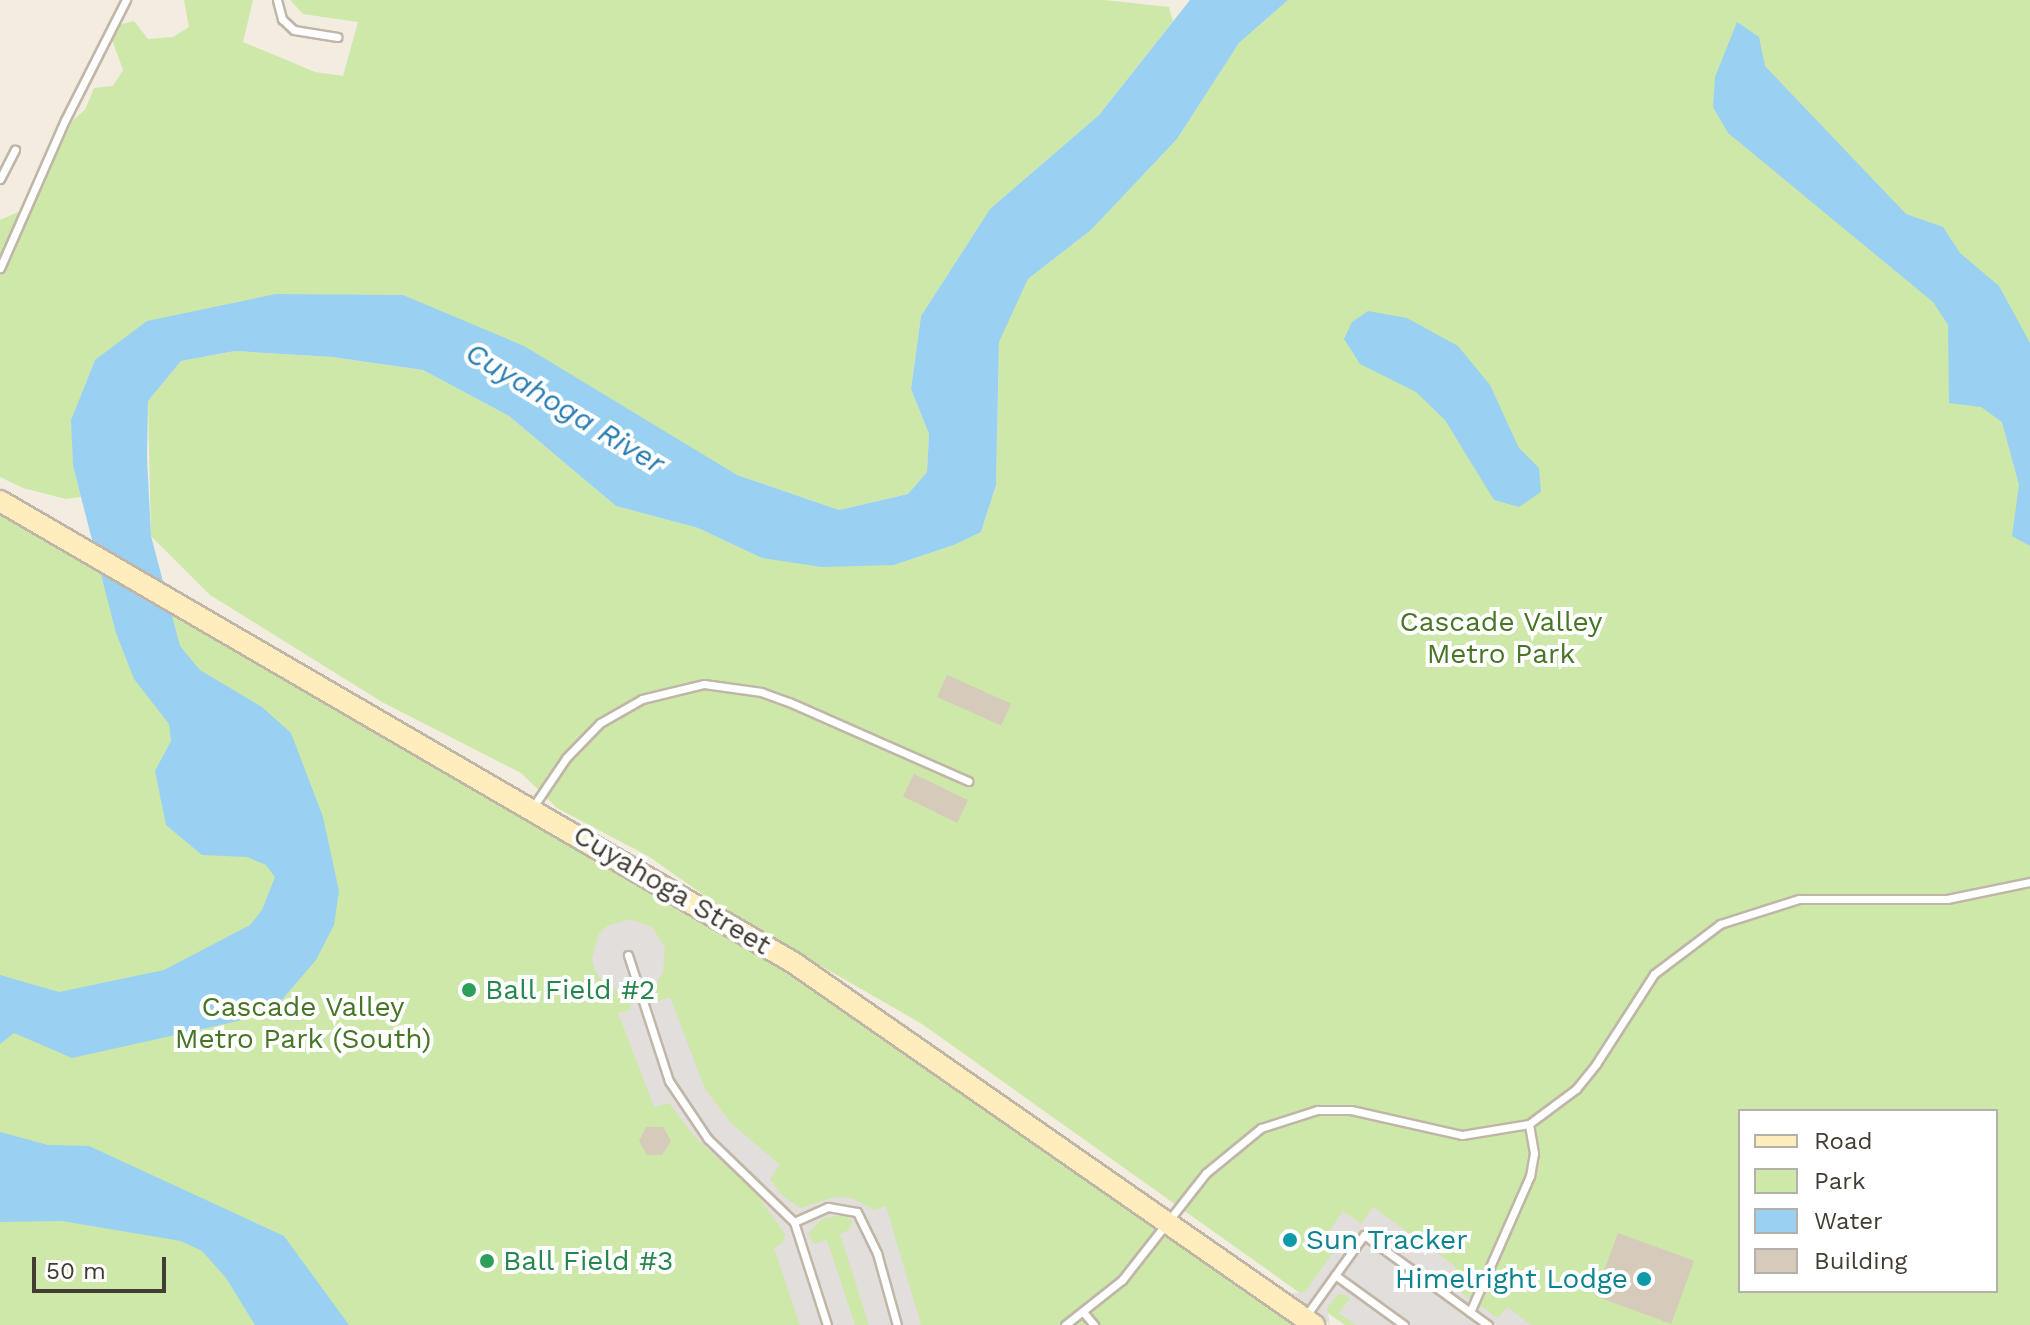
<!DOCTYPE html>
<style>
body{margin:0}
#map{position:relative;width:2030px;height:1325px;overflow:hidden;background:#f2ece1;font-family:"Work Sans",sans-serif}
div>[style]{position:absolute}
.green>*{inset:0;background:#cde8a8}
.parking>*{inset:0;background:#e1dedb}
.water>*{inset:0;background:#9ad1f2}
.building>*{inset:0;background:#d6caba;transform-origin:0 0}
.roads{filter:drop-shadow(2px 0 #c0b6a7) drop-shadow(-2px 0 #c0b6a7) drop-shadow(0 2px #c0b6a7) drop-shadow(0 -2px #c0b6a7)}
.lane>*{height:7px;margin:-3.5px;padding:0 3.5px;transform-origin:3.5px;border-radius:3.5px;background:#fff}
.secondary>*{height:20px;margin:-10px;padding:0 10px;transform-origin:10px;border-radius:10px;background:#ffedbe}
.dots>*{width:22px;height:22px;translate:-50% -50%;box-sizing:border-box;border:4px solid #fff;border-radius:50%}
span{translate:-50% -50%;white-space:nowrap;text-align:center;line-height:1.15;-webkit-text-stroke:8px #fff;paint-order:stroke}
.park-label{font-size:28px;color:#467525}
.street-label{font-size:28px;color:#433c32}
.leisure-label{font-size:28px;color:#27864d}
.left{translate:0 -50%;text-align:left}
.culture-label{font-size:28px;color:#0d838f}
.right{translate:-100% -50%;text-align:right}
.water-label{font-size:30px;color:#297cb1;font-style:italic}
.legend{position:absolute;left:1738px;top:1109px;width:260px;height:184px;box-sizing:border-box;background:#fff;border:2px solid #b4b1ad;margin:0;padding:10px 14px;list-style:none;font-size:24px;color:#433c32}
.legend li{display:flex;align-items:center;gap:16px;height:40px}
.legend b{width:40px;border:2px solid #b4b1ad}
.scale{position:absolute;left:32px;top:1257px;width:134px;height:36px;box-sizing:border-box;border:4px solid #433c32;border-top:0;padding-left:10px;font-size:24px;line-height:28px;white-space:nowrap;color:#433c32;-webkit-text-stroke:6px #fff;paint-order:stroke}
</style>
<div id="map">
<div class="green">
<i style="clip-path:polygon(184px 0,253px 0,243px 42px,315px 72px,343px 76px,358px 22px,303px 14px,290px 0,1104px 0,1169px 7px,1173px 21px,1099px 115px,990px 209px,921px 316px,911px 389px,929px 434px,927px 472px,908px 494px,839px 510px,737px 475px,403px 295px,95px 360px,72px 418px,73px 466px,81px 497px,66px 499px,23px 488px,0 477px,0 220px,32px 206px,73px 120px,85px 110px,94px 88px,113px 86px,123px 70px,108px 28px,134px 21px,148px 39px,173px 37px,189px 27px)"></i>
<i style="clip-path:polygon(evenodd,1288px 0,2030px 0,2030px 1325px,1345px 1325px,922px 1024px,731px 914px,648px 856px,557px 808px,521px 773px,382px 702px,210px 595px,151px 536px,148px 401px,181px 361px,235px 351px,332px 357px,423px 370px,509px 416px,616px 506px,698px 528px,762px 558px,894px 565px,954px 545px,981px 532px,996px 485px,999px 341px,1028px 279px,1091px 230px,1177px 139px,1239px 43px,1288px 0,1740px 1111px,1996px 1111px,1996px 1291px,1740px 1291px,1740px 1111px)"></i>
<i style="clip-path:polygon(0 501px,734px 927px,1298px 1325px,0 1325px)"></i>
</div>
<div class="parking">
<i style="clip-path:polygon(630px 919px,652px 927px,665px 947px,663px 971px,651px 996px,659px 1001px,670px 997px,705px 1089px,731px 1123px,780px 1165px,770px 1179px,783px 1196px,800px 1208px,835px 1197px,852px 1198px,874px 1210px,886px 1206px,921px 1325px,869px 1325px,840px 1234px,849px 1230px,853px 1221px,843px 1215px,822px 1219px,808px 1234px,814px 1244px,827px 1240px,855px 1325px,800px 1325px,774px 1248px,783px 1243px,785px 1234px,754px 1191px,694px 1136px,669px 1103px,654px 1107px,618px 1013px,630px 1010px,632px 1000px,602px 981px,595px 971px,592px 959px,598px 935px,607px 926px)"></i>
<i style="clip-path:polygon(1373px 1207px,1456px 1267px,1447px 1282px,1498px 1318px,1507px 1307px,1532px 1325px,1356px 1325px,1339px 1313px,1350px 1298px,1339px 1293px,1327px 1308px,1330px 1324px,1288px 1294px,1305px 1292px,1333px 1252px,1321px 1243px,1343px 1211px,1361px 1224px)"></i>
</div>
<div class="water">
<i style="clip-path:polygon(1190px 0,1288px 0,1239px 43px,1177px 139px,1091px 230px,1028px 279px,999px 342px,996px 485px,981px 532px,954px 545px,894px 565px,822px 567px,762px 558px,698px 528px,616px 506px,509px 416px,423px 370px,332px 357px,235px 351px,181px 361px,148px 401px,147px 458px,151px 536px,180px 646px,200px 670px,262px 707px,291px 733px,323px 817px,339px 891px,334px 925px,316px 960px,280px 1002px,238px 1021px,72px 1058px,14px 1033px,0 1044px,0 975px,59px 992px,164px 970px,250px 925px,262px 910px,275px 877px,266px 865px,247px 857px,202px 855px,166px 825px,155px 771px,171px 741px,169px 724px,134px 679px,116px 633px,73px 466px,71px 420px,95px 360px,147px 321px,276px 294px,403px 295px,524px 346px,737px 475px,839px 510px,908px 494px,927px 472px,929px 434px,911px 389px,921px 316px,990px 209px,1099px 115px)"></i>
<i style="clip-path:polygon(1737px 22px,1759px 37px,1765px 66px,1906px 214px,1943px 227px,1960px 253px,1999px 286px,2030px 343px,2030px 546px,2012px 536px,2019px 485px,2002px 422px,1981px 407px,1949px 403px,1948px 325px,1933px 302px,1728px 133px,1713px 107px,1715px 77px)"></i>
<i style="clip-path:polygon(1368px 311px,1407px 318px,1458px 346px,1490px 385px,1519px 448px,1539px 468px,1541px 492px,1519px 507px,1494px 500px,1445px 420px,1416px 392px,1360px 364px,1344px 339px,1352px 322px)"></i>
<i style="clip-path:polygon(0 1132px,48px 1145px,89px 1146px,284px 1236px,349px 1325px,255px 1325px,226px 1278px,202px 1251px,181px 1241px,62px 1221px,0 1222px)"></i>
</div>
<div class="building">
<i style="left:947px;top:675px;width:70px;height:24px;rotate:24deg"></i>
<i style="left:914px;top:774px;width:60px;height:25px;rotate:26deg"></i>
<i style="clip-path:polygon(646px 1127px,663px 1127px,671px 1141px,662px 1155px,647px 1155px,639px 1141px)"></i>
<i style="left:1618px;top:1233px;width:81px;height:67px;rotate:20deg"></i>
</div>
<div class="roads">
<div class="lane">
<i style="left:277px;top:0;width:20px;rotate:75deg"></i>
<i style="left:282px;top:19px;width:16px;rotate:43deg"></i>
<i style="left:294px;top:30px;width:44px;rotate:9.2deg"></i>
<i style="left:0;top:179px;width:33px;rotate:-63deg"></i>
<i style="left:0;top:268px;width:162px;rotate:-66.3deg"></i>
<i style="left:65px;top:120px;width:135px;rotate:-63.1deg"></i>
<i style="left:533px;top:807px;width:59px;rotate:-56deg"></i>
<i style="left:566px;top:758px;width:49px;rotate:-45.8deg"></i>
<i style="left:600px;top:723px;width:48px;rotate:-29.7deg"></i>
<i style="left:642px;top:699px;width:64px;rotate:-13.6deg"></i>
<i style="left:704px;top:684px;width:58px;rotate:8deg"></i>
<i style="left:761px;top:692px;width:30px;rotate:20deg"></i>
<i style="left:789px;top:702px;width:196px;rotate:23.8deg"></i>
<i style="left:628px;top:955px;width:133px;rotate:72deg"></i>
<i style="left:669px;top:1081px;width:70px;rotate:56.1deg"></i>
<i style="left:708px;top:1139px;width:120px;rotate:44deg"></i>
<i style="left:794px;top:1222px;width:108px;rotate:72.2deg"></i>
<i style="left:794px;top:1222px;width:37px;rotate:-24deg"></i>
<i style="left:828px;top:1207px;width:29px;rotate:10deg"></i>
<i style="left:857px;top:1212px;width:46px;rotate:64deg"></i>
<i style="left:877px;top:1253px;width:75px;rotate:74.5deg"></i>
<i style="left:1335px;top:1275px;width:85px;rotate:35.9deg"></i>
<i style="left:1470px;top:1312px;width:149px;rotate:-66.2deg"></i>
<i style="left:1530px;top:1176px;width:23px;rotate:-80deg"></i>
<i style="left:1534px;top:1153px;width:29px;rotate:-100deg"></i>
<i style="left:1084px;top:1313px;width:16px;rotate:50deg"></i>
<i style="left:1305px;top:1317px;width:101px;rotate:-54.3deg"></i>
<i style="left:1364px;top:1235px;width:153px;rotate:36deg"></i>
<i style="left:1065px;top:1325px;width:73px;rotate:-38.3deg"></i>
<i style="left:1122px;top:1280px;width:136px;rotate:-51.9deg"></i>
<i style="left:1206px;top:1173px;width:71px;rotate:-39.3deg"></i>
<i style="left:1261px;top:1128px;width:59px;rotate:-17.8deg"></i>
<i style="left:1317px;top:1110px;width:34px"></i>
<i style="left:1351px;top:1110px;width:114px;rotate:12.7deg"></i>
<i style="left:1462px;top:1135px;width:68px;rotate:-9.3deg"></i>
<i style="left:1529px;top:1124px;width:59px;rotate:-36.7deg"></i>
<i style="left:1576px;top:1089px;width:32px;rotate:-51deg"></i>
<i style="left:1596px;top:1064px;width:107px;rotate:-57.2deg"></i>
<i style="left:1654px;top:974px;width:83px;rotate:-37.1deg"></i>
<i style="left:1720px;top:924px;width:83px;rotate:-17.6deg"></i>
<i style="left:1799px;top:899px;width:148px"></i>
<i style="left:1947px;top:899px;width:85px;rotate:-11.6deg"></i>
</div>
<div class="secondary">
<i style="left:0;top:501px;width:919px;rotate:30.19deg"></i>
<i style="left:794px;top:963px;width:634px;rotate:34.84deg"></i>
</div>
</div>
<div class="dots">
<i style="left:469px;top:990px;background:#2e9e5b"></i>
<i style="left:1290px;top:1240px;background:#0f9aa8"></i>
<i style="left:487px;top:1261px;background:#2e9e5b"></i>
<i style="left:1644px;top:1279px;background:#0f9aa8"></i>
</div>
<div class="park-label">
<span style="left:1501px;top:638px">Cascade Valley<br>Metro Park</span>
<span style="left:303px;top:1023px">Cascade Valley<br>Metro Park (South)</span>
</div>
<div class="street-label">
<span style="left:672px;top:890px;rotate:31deg">Cuyahoga Street</span>
</div>
<div class="leisure-label">
<span class="left" style="left:485px;top:990px">Ball Field #2</span>
<span class="left" style="left:503px;top:1261px">Ball Field #3</span>
</div>
<div class="culture-label">
<span class="left" style="left:1306px;top:1240px">Sun Tracker</span>
<span class="right" style="left:1628px;top:1279px">Himelright Lodge</span>
</div>
<div class="water-label">
<span style="left:565px;top:408px;rotate:31deg">Cuyahoga River</span>
</div>
<ul class="legend">
<li><b style="height:10px;background:#ffedbe"></b>Road</li>
<li><b style="height:22px;background:#cde8a8"></b>Park</li>
<li><b style="height:22px;background:#9ad1f2"></b>Water</li>
<li><b style="height:22px;background:#d6caba"></b>Building</li>
</ul>
<div class="scale">50 m</div>
</div>
